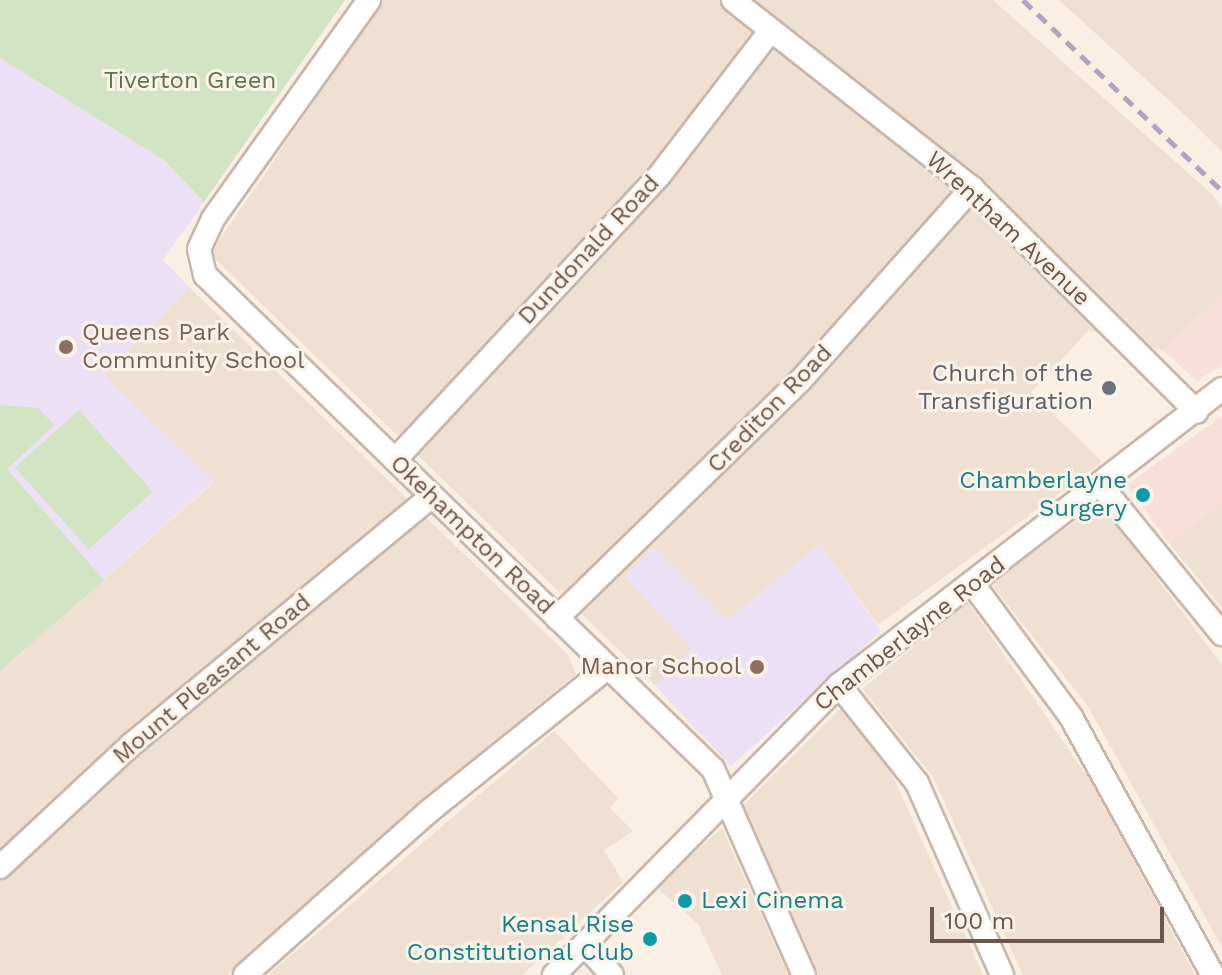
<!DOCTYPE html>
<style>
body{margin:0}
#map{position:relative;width:1222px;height:975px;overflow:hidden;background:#f9efe3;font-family:"Work Sans",sans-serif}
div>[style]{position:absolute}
.residential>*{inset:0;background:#efe0d2}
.commercial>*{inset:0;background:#f8dfd8}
.education>*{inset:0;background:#ece0f5}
.green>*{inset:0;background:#d2e4c3;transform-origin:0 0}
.roads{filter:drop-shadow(2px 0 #c8b6ab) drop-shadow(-2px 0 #c8b6ab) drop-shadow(0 2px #c8b6ab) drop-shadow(0 -2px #c8b6ab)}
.minor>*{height:22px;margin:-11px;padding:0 11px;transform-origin:11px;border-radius:11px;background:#fff}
.rail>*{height:5px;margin-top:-2.5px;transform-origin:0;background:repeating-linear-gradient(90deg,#b1a3c0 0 12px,transparent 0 20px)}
.dots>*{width:22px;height:22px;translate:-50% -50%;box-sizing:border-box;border:4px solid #fcf3e8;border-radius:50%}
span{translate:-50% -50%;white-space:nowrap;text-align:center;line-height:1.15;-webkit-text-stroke:6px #fcf3e8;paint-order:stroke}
.park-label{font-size:24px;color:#597749}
.street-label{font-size:24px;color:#6d564c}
.education-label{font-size:24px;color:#785e54}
.left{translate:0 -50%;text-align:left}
.right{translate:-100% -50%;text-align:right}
.worship-label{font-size:24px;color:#5b616d}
.culture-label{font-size:24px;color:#0d838f}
.scale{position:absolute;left:930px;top:907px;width:234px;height:36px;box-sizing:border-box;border:4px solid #6d564c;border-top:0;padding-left:10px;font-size:24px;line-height:28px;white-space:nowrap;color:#6d564c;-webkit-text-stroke:6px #fcf3e8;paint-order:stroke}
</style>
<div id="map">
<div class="residential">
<i style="clip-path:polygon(383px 0,993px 0,1213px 195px,1222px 207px,1222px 295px,1162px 350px,1089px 330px,1031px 392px,1102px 462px,878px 625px,820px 544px,727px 620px,654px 548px,624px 577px,693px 649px,655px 685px,210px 254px)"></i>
<i style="clip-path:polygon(1059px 0,1222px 0,1222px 152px,1186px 116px)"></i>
<i style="clip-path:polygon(189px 287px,568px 655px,576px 674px,414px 806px,228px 975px,0 975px,0 671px,214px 482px,104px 375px)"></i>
<i style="clip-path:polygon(1100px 503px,1222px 665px,1222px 947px,1088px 706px,991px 584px)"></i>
<i style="clip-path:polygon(1222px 503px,1222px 608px,1169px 543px)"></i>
<i style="clip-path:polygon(968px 602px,1097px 791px,1195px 975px,1023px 975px,933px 777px,862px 689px)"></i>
<i style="clip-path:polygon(841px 708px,886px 761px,983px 975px,819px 975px,743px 805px)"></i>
<i style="clip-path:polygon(554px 731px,618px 798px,610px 808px,633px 831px,604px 850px,623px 882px,522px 975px,268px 975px)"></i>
<i style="clip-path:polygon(722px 828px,788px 975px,722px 975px,698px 924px,655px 886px)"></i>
</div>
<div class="commercial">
<i style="clip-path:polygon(1222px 295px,1222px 365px,1197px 381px,1162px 350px)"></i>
<i style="clip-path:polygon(1222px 416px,1222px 503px,1169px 543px,1127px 485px)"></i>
</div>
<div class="education">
<i style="clip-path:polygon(0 58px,165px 161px,204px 202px,163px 260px,189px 287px,104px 375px,214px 481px,0 671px)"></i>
<i style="clip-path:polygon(820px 544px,881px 631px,731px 766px,655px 685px,692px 649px,624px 577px,654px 547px,727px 620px)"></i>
</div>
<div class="green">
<i style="clip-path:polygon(0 0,345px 0,204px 202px,165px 161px,0 58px)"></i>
<i style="clip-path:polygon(0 405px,38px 408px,54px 425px,7px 469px,104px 580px,0 671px)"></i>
<i style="left:79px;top:410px;width:110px;height:86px;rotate:48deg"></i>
</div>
<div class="roads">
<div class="minor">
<i style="left:369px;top:0;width:269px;rotate:125.5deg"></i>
<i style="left:213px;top:219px;width:33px;rotate:115deg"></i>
<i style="left:199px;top:249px;width:27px;rotate:77deg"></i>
<i style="left:205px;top:275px;width:709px;rotate:44.2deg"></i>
<i style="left:713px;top:769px;width:225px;rotate:66.2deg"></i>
<i style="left:733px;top:0;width:304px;rotate:38.2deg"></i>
<i style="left:972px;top:188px;width:317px;rotate:44.9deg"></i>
<i style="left:395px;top:460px;width:388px;rotate:-47.1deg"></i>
<i style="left:659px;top:176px;width:184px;rotate:-52.5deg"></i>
<i style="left:1102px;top:487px;width:190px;rotate:50.8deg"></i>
<i style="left:972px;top:583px;width:167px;rotate:53.5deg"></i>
<i style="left:1071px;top:717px;width:294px;rotate:61.2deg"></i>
<i style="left:557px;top:618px;width:339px;rotate:-44.3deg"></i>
<i style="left:800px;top:381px;width:259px;rotate:-48.3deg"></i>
<i style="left:839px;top:685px;width:125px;rotate:51.5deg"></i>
<i style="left:917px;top:783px;width:210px;rotate:66.1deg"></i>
<i style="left:0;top:867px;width:180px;rotate:-43deg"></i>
<i style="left:132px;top:744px;width:388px;rotate:-39.6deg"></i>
<i style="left:585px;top:945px;width:40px;rotate:48deg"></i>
<i style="left:245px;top:975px;width:245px;rotate:-41.7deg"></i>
<i style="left:428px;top:812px;width:230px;rotate:-38.8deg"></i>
<i style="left:554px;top:975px;width:407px;rotate:-45.5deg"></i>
<i style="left:839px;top:685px;width:484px;rotate:-37.7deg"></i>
</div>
</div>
<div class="rail">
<i style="left:1023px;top:0;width:276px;rotate:43.8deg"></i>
</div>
<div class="dots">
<i style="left:66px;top:347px;background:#8d6e63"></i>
<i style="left:1109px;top:388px;background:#6b7280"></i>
<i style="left:1143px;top:495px;background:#0f9aa8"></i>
<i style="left:757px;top:667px;background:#8d6e63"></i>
<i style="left:685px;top:901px;background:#0f9aa8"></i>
<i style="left:650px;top:939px;background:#0f9aa8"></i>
</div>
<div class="park-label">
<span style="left:190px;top:81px">Tiverton Green</span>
</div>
<div class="street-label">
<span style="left:1008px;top:229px;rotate:43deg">Wrentham Avenue</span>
<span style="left:589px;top:250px;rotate:-47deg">Dundonald Road</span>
<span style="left:770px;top:409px;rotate:-46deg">Crediton Road</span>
<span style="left:472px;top:535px;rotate:44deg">Okehampton Road</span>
<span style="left:910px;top:634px;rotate:-38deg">Chamberlayne Road</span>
<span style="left:212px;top:679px;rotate:-40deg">Mount Pleasant Road</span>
</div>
<div class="education-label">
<span class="left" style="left:82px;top:347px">Queens Park<br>Community School</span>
<span class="right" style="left:741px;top:667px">Manor School</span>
</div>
<div class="worship-label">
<span class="right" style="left:1093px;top:388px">Church of the<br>Transfiguration</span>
</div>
<div class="culture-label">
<span class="right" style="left:1127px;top:495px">Chamberlayne<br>Surgery</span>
<span class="left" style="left:701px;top:901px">Lexi Cinema</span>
<span class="right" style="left:634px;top:939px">Kensal Rise<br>Constitutional Club</span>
</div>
<div class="scale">100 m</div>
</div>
